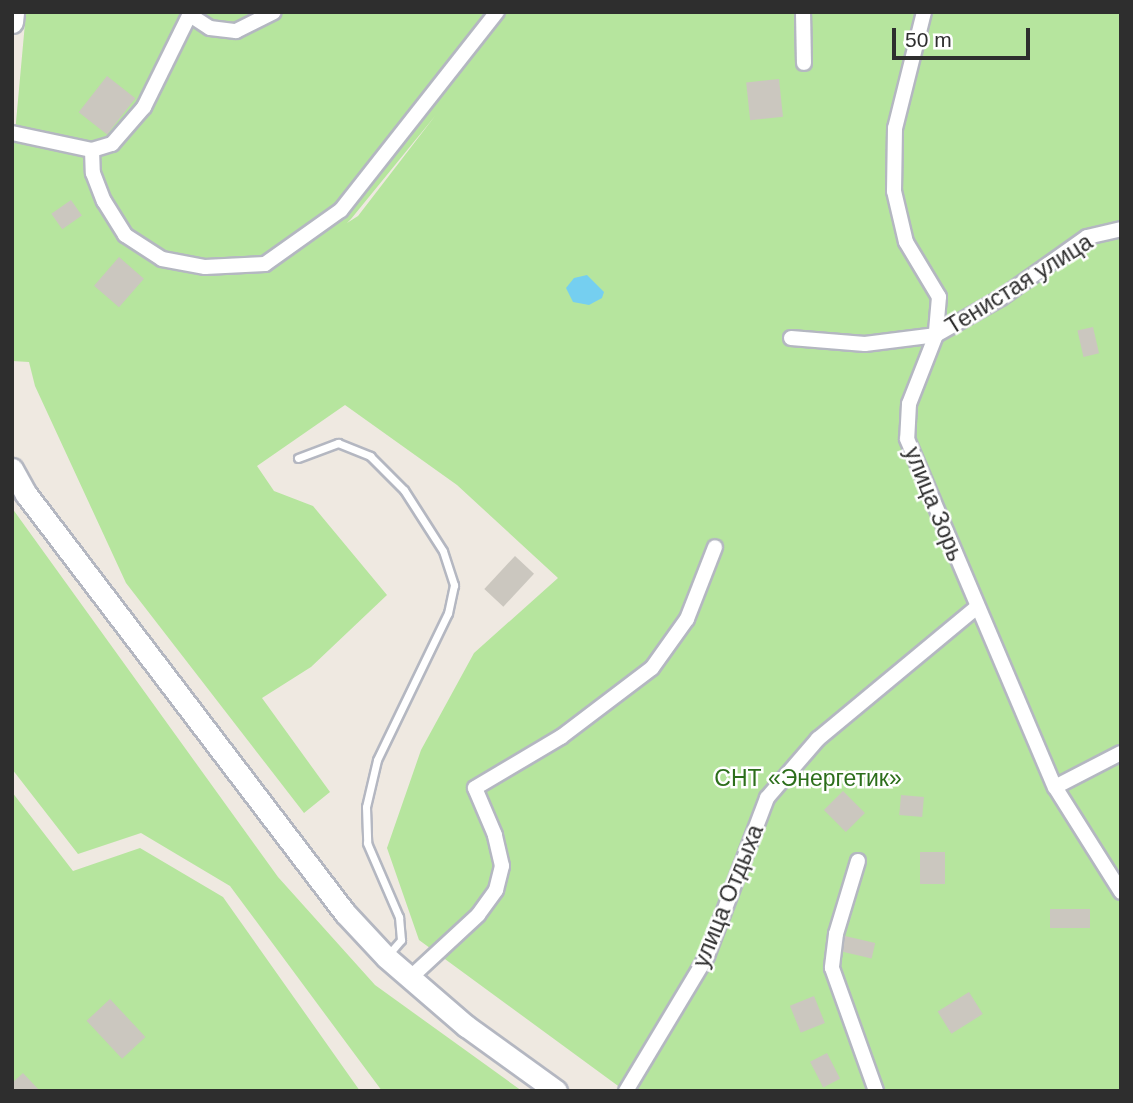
<!DOCTYPE html>
<meta charset="utf-8">
<style>
body{margin:0}
#map{position:relative;width:1133px;height:1103px;overflow:hidden;background:#efe9e1;font-family:Arial,sans-serif}
div>[style]{position:absolute}
.green>*{inset:0;background:#b6e59e}
.water>*{inset:0;background:#75cff0}
.building>*{inset:0;background:#cbc7bf;transform-origin:0 0}
.roads{filter:drop-shadow(2px 0 #b4b7c1) drop-shadow(-2px 0 #b4b7c1) drop-shadow(0 2px #b4b7c1) drop-shadow(0 -2px #b4b7c1)}
.lane>*{height:7px;margin:-3.5px;padding:0 3.5px;transform-origin:3.5px;border-radius:3.5px;background:#fff}
.street>*{height:14px;margin:-7px;padding:0 7px;transform-origin:7px;border-radius:7px;background:#fff}
.secondary>*{height:21px;margin:-10.5px;padding:0 10.5px;transform-origin:10.5px;border-radius:10.5px;background:#fff}
span{translate:-50% -50%;white-space:nowrap;text-align:center;line-height:1.15;-webkit-text-stroke:5px #fff;paint-order:stroke}
.street-label{font-size:23px;color:#2e2e2e}
.park-label{font-size:23px;color:#2c6e1b}
.frame{position:absolute;inset:0;border:14px solid #2e2e2e;pointer-events:none}
.scale{position:absolute;left:892px;top:28px;width:138px;height:32px;box-sizing:border-box;border:4px solid #2e2e2e;border-top:0;padding-left:9px;font-size:21px;line-height:24px;white-space:nowrap;color:#2e2e2e;-webkit-text-stroke:5px #fff;paint-order:stroke}
</style>
<div id="map">
<div class="green">
<i style="clip-path:polygon(evenodd,26px 12px,1121px 12px,1121px 1091px,625px 1091px,419px 940px,387px 848px,421px 750px,474px 653px,558px 578px,457px 485px,345px 405px,257px 466px,274px 491px,313px 506px,387px 595px,311px 667px,262px 698px,330px 792px,304px 813px,126px 583px,35px 386px,29px 362px,12px 361px,12px 166px,26px 12px,435px 116px,358px 216px,347px 223px,351px 219px,435px 116px)"></i>
<i style="clip-path:polygon(12px 508px,278px 877px,375px 985px,522px 1091px,382px 1091px,230px 886px,141px 833px,78px 854px,12px 769px)"></i>
<i style="clip-path:polygon(12px 792px,73px 871px,140px 848px,223px 897px,360px 1091px,12px 1091px)"></i>
</div>
<div class="water">
<i style="clip-path:polygon(587px 275px,604px 292px,602px 298px,589px 305px,573px 302px,566px 288px,574px 278px)"></i>
</div>
<div class="building">
<i style="left:107px;top:76px;width:36px;height:46px;rotate:38deg"></i>
<i style="left:779px;top:79px;width:38px;height:33px;rotate:84deg"></i>
<i style="left:71px;top:200px;width:19px;height:24px;rotate:55deg"></i>
<i style="left:119px;top:257px;width:33px;height:38px;rotate:41deg"></i>
<i style="left:1093px;top:327px;width:27px;height:16px;rotate:77deg"></i>
<i style="left:515px;top:556px;width:26px;height:45px;rotate:43deg"></i>
<i style="left:843px;top:791px;width:31px;height:27px;rotate:45deg"></i>
<i style="left:901px;top:795px;width:23px;height:20px;rotate:5deg"></i>
<i style="left:920px;top:852px;width:25px;height:32px"></i>
<i style="left:1090px;top:909px;width:19px;height:40px;rotate:90deg"></i>
<i style="left:845px;top:936px;width:31px;height:16px;rotate:13deg"></i>
<i style="left:969px;top:992px;width:26px;height:37px;rotate:58deg"></i>
<i style="left:814px;top:996px;width:29px;height:26px;rotate:68deg"></i>
<i style="left:110px;top:999px;width:52px;height:32px;rotate:47deg"></i>
<i style="left:827px;top:1053px;width:29px;height:19px;rotate:63deg"></i>
<i style="clip-path:polygon(23px 1073px,40px 1091px,12px 1091px,12px 1083px)"></i>
</div>
<div class="roads">
<div class="lane">
<i style="left:298px;top:458px;width:43px;rotate:-20.6deg"></i>
<i style="left:338px;top:443px;width:35px;rotate:22deg"></i>
<i style="left:370px;top:456px;width:48px;rotate:45deg"></i>
<i style="left:404px;top:490px;width:72px;rotate:57.4deg"></i>
<i style="left:443px;top:551px;width:36px;rotate:72deg"></i>
<i style="left:454px;top:585px;width:29px;rotate:102deg"></i>
<i style="left:448px;top:613px;width:163px;rotate:115.8deg"></i>
<i style="left:377px;top:760px;width:48px;rotate:103.2deg"></i>
<i style="left:366px;top:807px;width:36px;rotate:88deg"></i>
<i style="left:367px;top:843px;width:81px;rotate:66.6deg"></i>
<i style="left:399px;top:917px;width:23px;rotate:85deg"></i>
<i style="left:401px;top:940px;width:21px;rotate:131deg"></i>
</div>
<div class="street">
<i style="left:803px;top:12px;width:51px;rotate:88.9deg"></i>
<i style="left:924px;top:12px;width:120px;rotate:104deg"></i>
<i style="left:895px;top:128px;width:63px;rotate:90.9deg"></i>
<i style="left:894px;top:191px;width:52px;rotate:76.8deg"></i>
<i style="left:906px;top:242px;width:64px;rotate:59deg"></i>
<i style="left:939px;top:297px;width:38px;rotate:95deg"></i>
<i style="left:936px;top:335px;width:74px;rotate:111.4deg"></i>
<i style="left:909px;top:404px;width:35px;rotate:93deg"></i>
<i style="left:907px;top:439px;width:378px;rotate:67deg"></i>
<i style="left:1055px;top:787px;width:124px;rotate:57.8deg"></i>
<i style="left:190px;top:15px;width:24px;rotate:33deg"></i>
<i style="left:210px;top:28px;width:26px;rotate:7deg"></i>
<i style="left:236px;top:31px;width:42px;rotate:-26.6deg"></i>
<i style="left:12px;top:133px;width:82px;rotate:12deg"></i>
<i style="left:92px;top:150px;width:21px;rotate:-17deg"></i>
<i style="left:112px;top:144px;width:49px;rotate:-49.1deg"></i>
<i style="left:144px;top:107px;width:106px;rotate:-63.7deg"></i>
<i style="left:92px;top:150px;width:23px;rotate:88deg"></i>
<i style="left:93px;top:173px;width:30px;rotate:69deg"></i>
<i style="left:104px;top:201px;width:40px;rotate:58deg"></i>
<i style="left:125px;top:235px;width:44px;rotate:33deg"></i>
<i style="left:162px;top:259px;width:44px;rotate:10.5deg"></i>
<i style="left:205px;top:267px;width:60px;rotate:-2.9deg"></i>
<i style="left:265px;top:264px;width:93px;rotate:-35.4deg"></i>
<i style="left:341px;top:210px;width:252px;rotate:-51.8deg"></i>
<i style="left:791px;top:338px;width:74px;rotate:4.6deg"></i>
<i style="left:865px;top:344px;width:72px;rotate:-7.2deg"></i>
<i style="left:936px;top:335px;width:75px;rotate:-29.6deg"></i>
<i style="left:1001px;top:298px;width:105px;rotate:-35.3deg"></i>
<i style="left:1087px;top:237px;width:35px;rotate:-13deg"></i>
<i style="left:1055px;top:787px;width:74px;rotate:-27.3deg"></i>
<i style="left:858px;top:861px;width:76px;rotate:106.8deg"></i>
<i style="left:836px;top:934px;width:34px;rotate:97deg"></i>
<i style="left:832px;top:968px;width:131px;rotate:70.3deg"></i>
<i style="left:410px;top:978px;width:93px;rotate:-42.8deg"></i>
<i style="left:478px;top:915px;width:31px;rotate:-54deg"></i>
<i style="left:496px;top:890px;width:25px;rotate:-76deg"></i>
<i style="left:502px;top:866px;width:32px;rotate:-103deg"></i>
<i style="left:495px;top:835px;width:51px;rotate:-113.1deg"></i>
<i style="left:475px;top:788px;width:100px;rotate:-30.7deg"></i>
<i style="left:561px;top:737px;width:114px;rotate:-37.2deg"></i>
<i style="left:652px;top:668px;width:60px;rotate:-54.5deg"></i>
<i style="left:687px;top:619px;width:77px;rotate:-68.7deg"></i>
<i style="left:626px;top:1091px;width:157px;rotate:-59deg"></i>
<i style="left:707px;top:956px;width:169px;rotate:-69.2deg"></i>
<i style="left:767px;top:798px;width:78px;rotate:-49.2deg"></i>
<i style="left:818px;top:739px;width:205px;rotate:-39.7deg"></i>
</div>
<div class="secondary">
<i style="left:12px;top:22px;width:10px;rotate:-84deg"></i>
<i style="left:12px;top:469px;width:29px;rotate:61deg"></i>
<i style="left:26px;top:494px;width:527px;rotate:52.72deg"></i>
<i style="left:345px;top:913px;width:60px;rotate:47deg"></i>
<i style="left:386px;top:957px;width:106px;rotate:40.8deg"></i>
<i style="left:466px;top:1026px;width:111px;rotate:35.8deg"></i>
</div>
</div>
<div class="street-label">
<span style="left:1019px;top:284px;rotate:-32deg">Тенистая улица</span>
<span style="left:934px;top:504px;rotate:68deg">улица Зорь</span>
<span style="left:728px;top:896px;rotate:-68deg">улица Отдыха</span>
</div>
<div class="park-label">
<span style="left:808px;top:778px">СНТ «Энергетик»</span>
</div>
<div class="frame"></div>
<div class="scale">50 m</div>
</div>
